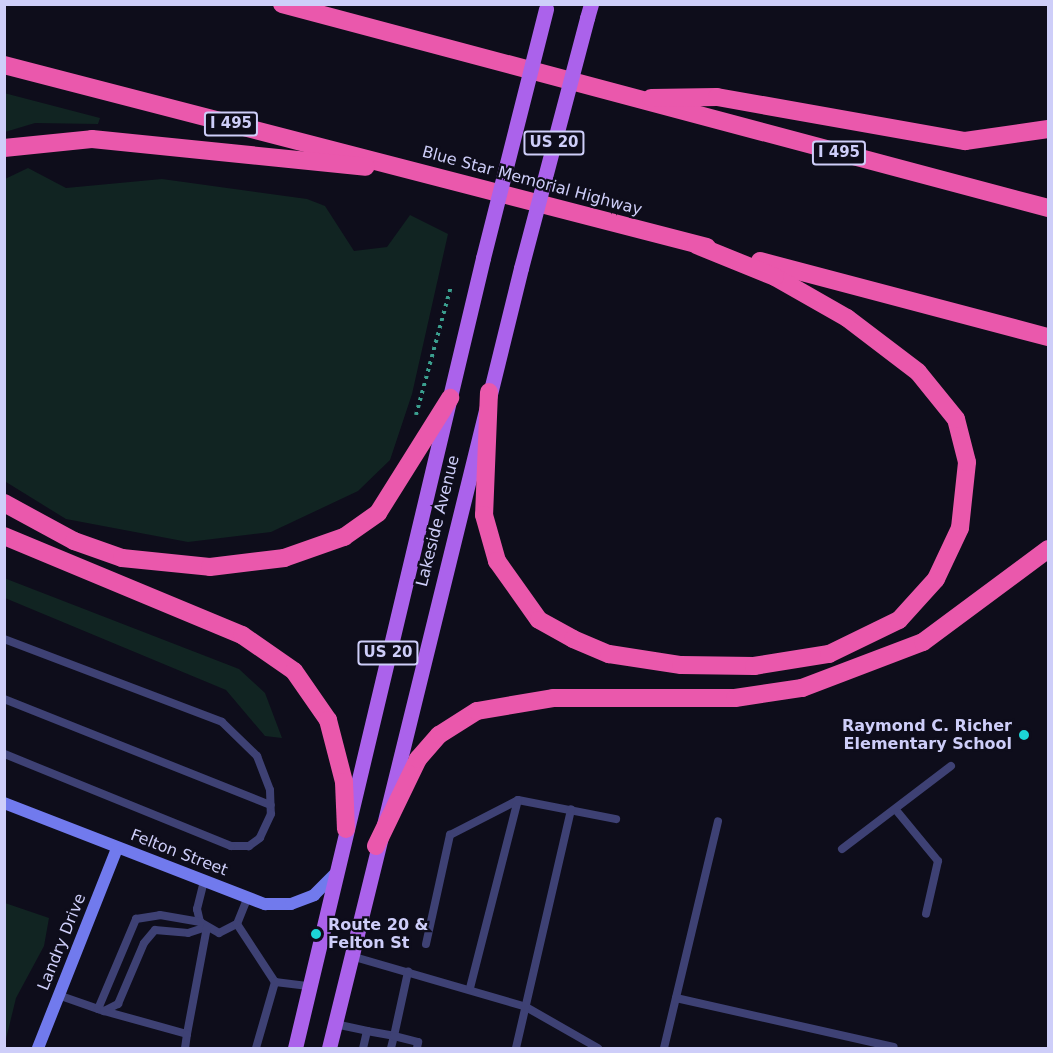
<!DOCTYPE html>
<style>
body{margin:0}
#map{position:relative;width:1053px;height:1053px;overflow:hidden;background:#0e0d1b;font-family:"DejaVu Sans",sans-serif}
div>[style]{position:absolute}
.green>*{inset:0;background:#112422}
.path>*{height:4px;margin-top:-2px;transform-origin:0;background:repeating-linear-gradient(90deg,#3b9f8f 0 3px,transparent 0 7.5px)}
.lane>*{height:8px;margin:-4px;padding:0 4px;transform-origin:4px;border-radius:4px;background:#3e4174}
.secondary>*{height:12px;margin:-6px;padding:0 6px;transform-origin:6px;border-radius:6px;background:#717aed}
.primary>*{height:15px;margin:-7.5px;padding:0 7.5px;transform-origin:7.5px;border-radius:7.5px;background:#ab62eb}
.highway>*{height:18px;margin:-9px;padding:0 9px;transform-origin:9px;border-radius:9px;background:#ea58ac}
.primary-bridge>*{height:15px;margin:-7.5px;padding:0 7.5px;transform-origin:7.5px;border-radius:7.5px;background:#ab62eb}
.dots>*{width:16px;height:16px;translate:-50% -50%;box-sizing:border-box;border:3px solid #0e0d1b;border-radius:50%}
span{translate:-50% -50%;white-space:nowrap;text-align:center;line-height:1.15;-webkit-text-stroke:4.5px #0e0d1b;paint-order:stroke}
.shield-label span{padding:2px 4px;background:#0e0d1b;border:2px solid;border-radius:4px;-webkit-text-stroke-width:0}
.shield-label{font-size:15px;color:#cecef9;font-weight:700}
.street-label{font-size:16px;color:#cecef9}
.poi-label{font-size:16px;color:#cecef9;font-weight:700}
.right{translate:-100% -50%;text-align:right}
.left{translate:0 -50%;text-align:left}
.frame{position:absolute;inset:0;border:6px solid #cecef9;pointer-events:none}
</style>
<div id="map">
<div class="green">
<i style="clip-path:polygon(4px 93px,100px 118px,98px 124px,35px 123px,5px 132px)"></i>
<i style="clip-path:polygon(28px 168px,66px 188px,162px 179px,307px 199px,325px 206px,354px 251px,387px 247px,410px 215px,448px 234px,412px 394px,390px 460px,358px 491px,271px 532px,188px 542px,66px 519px,6px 482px,5px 179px)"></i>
<i style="clip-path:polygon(4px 578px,239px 669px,265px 693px,282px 738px,265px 736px,226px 690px,5px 598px)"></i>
<i style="clip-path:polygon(5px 903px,49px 918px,44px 946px,16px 998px,5px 1043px)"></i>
</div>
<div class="path">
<i style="left:416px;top:415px;width:134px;rotate:-74.8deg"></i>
</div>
<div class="lane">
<i style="left:4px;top:639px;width:233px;rotate:20.8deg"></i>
<i style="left:222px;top:722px;width:49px;rotate:44.2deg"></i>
<i style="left:257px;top:756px;width:36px;rotate:69deg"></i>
<i style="left:270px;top:790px;width:24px;rotate:88deg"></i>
<i style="left:271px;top:814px;width:26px;rotate:115deg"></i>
<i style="left:260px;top:838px;width:14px;rotate:144deg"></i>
<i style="left:249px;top:846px;width:18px;rotate:180deg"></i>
<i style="left:231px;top:846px;width:245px;rotate:-157.9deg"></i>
<i style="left:4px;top:699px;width:287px;rotate:21.7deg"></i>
<i style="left:896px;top:810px;width:66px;rotate:50.5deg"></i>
<i style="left:938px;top:861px;width:54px;rotate:102.8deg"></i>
<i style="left:842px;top:849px;width:137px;rotate:-37.3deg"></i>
<i style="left:204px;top:881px;width:29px;rotate:104deg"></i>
<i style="left:197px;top:909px;width:13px;rotate:77deg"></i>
<i style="left:200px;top:922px;width:22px;rotate:30deg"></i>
<i style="left:219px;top:933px;width:20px;rotate:-27deg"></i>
<i style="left:237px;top:924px;width:29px;rotate:-68deg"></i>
<i style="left:237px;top:924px;width:69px;rotate:56.8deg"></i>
<i style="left:426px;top:944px;width:112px;rotate:-77.6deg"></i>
<i style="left:450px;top:835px;width:76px;rotate:-27.2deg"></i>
<i style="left:518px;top:800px;width:100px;rotate:11deg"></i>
<i style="left:351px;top:956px;width:182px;rotate:16.2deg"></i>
<i style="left:526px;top:1007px;width:83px;rotate:29.7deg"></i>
<i style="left:470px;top:988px;width:194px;rotate:-75.7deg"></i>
<i style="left:58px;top:995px;width:49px;rotate:19.2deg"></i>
<i style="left:104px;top:1011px;width:16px;rotate:-27deg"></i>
<i style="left:118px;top:1004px;width:66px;rotate:-66.9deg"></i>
<i style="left:144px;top:943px;width:17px;rotate:-50deg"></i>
<i style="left:155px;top:930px;width:33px;rotate:5deg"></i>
<i style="left:188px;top:933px;width:20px;rotate:-18deg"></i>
<i style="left:207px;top:927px;width:109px;rotate:100.6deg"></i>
<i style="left:676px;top:998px;width:223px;rotate:12.7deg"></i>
<i style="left:98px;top:1009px;width:98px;rotate:-67.1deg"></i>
<i style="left:136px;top:919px;width:24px;rotate:-9deg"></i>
<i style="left:160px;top:915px;width:41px;rotate:9.9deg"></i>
<i style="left:104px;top:1011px;width:86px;rotate:15.5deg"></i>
<i style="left:187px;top:1034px;width:14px;rotate:98deg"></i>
<i style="left:335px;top:1024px;width:33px;rotate:12deg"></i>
<i style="left:367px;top:1031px;width:17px;rotate:103deg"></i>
<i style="left:367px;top:1031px;width:27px;rotate:10deg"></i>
<i style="left:394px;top:1036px;width:66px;rotate:-77.7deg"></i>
<i style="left:256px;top:1048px;width:69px;rotate:-73.9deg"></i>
<i style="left:275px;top:982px;width:34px;rotate:7deg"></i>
<i style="left:391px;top:1048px;width:12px;rotate:-76deg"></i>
<i style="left:394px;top:1036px;width:25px;rotate:14deg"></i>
<i style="left:418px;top:1042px;width:6px;rotate:99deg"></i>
<i style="left:516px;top:1048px;width:245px;rotate:-77deg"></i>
<i style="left:664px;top:1048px;width:233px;rotate:-76.6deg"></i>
</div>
<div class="secondary">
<i style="left:4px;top:803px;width:280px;rotate:21.2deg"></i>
<i style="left:265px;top:904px;width:26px"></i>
<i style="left:291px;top:904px;width:25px;rotate:-21deg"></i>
<i style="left:314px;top:895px;width:31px;rotate:-45deg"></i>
<i style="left:38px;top:1048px;width:215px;rotate:-68.4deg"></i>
</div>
<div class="primary">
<i style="left:587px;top:18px;width:15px;rotate:-74deg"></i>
<i style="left:295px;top:1048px;width:812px;rotate:-76.61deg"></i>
<i style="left:329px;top:1048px;width:803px;rotate:-76.17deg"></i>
</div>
<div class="highway">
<i style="left:282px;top:4px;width:793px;rotate:14.91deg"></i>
<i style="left:4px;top:65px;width:726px;rotate:14.51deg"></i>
<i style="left:651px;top:98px;width:66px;rotate:-0.9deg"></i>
<i style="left:717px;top:97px;width:252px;rotate:10.1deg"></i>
<i style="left:965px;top:141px;width:84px;rotate:-8.2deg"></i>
<i style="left:4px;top:148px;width:88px;rotate:-5.8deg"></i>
<i style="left:92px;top:139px;width:275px;rotate:5.8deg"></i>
<i style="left:760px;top:261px;width:298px;rotate:14.8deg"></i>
<i style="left:489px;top:392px;width:123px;rotate:92.3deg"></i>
<i style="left:484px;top:515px;width:48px;rotate:74.2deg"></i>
<i style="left:497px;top:561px;width:72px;rotate:54.6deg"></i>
<i style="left:539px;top:620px;width:39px;rotate:29deg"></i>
<i style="left:573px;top:639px;width:39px;rotate:23deg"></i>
<i style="left:609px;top:654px;width:73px;rotate:8.7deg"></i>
<i style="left:681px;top:665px;width:73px;rotate:0.8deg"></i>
<i style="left:754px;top:666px;width:76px;rotate:-9.1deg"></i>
<i style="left:829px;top:654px;width:78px;rotate:-25.9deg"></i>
<i style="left:899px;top:620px;width:55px;rotate:-47.9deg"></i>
<i style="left:936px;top:579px;width:56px;rotate:-64.8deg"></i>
<i style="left:960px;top:528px;width:66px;rotate:-83.9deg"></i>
<i style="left:967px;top:462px;width:44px;rotate:-104.3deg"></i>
<i style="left:956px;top:419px;width:60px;rotate:-129deg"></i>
<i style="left:918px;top:372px;width:89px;rotate:-142.7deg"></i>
<i style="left:847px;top:318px;width:83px;rotate:-150.3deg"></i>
<i style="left:775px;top:277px;width:85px;rotate:-157.9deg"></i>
<i style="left:4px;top:503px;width:80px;rotate:28.5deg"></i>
<i style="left:74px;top:541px;width:51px;rotate:19.5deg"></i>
<i style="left:122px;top:558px;width:88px;rotate:5.8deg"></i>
<i style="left:210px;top:567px;width:75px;rotate:-6.9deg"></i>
<i style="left:284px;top:558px;width:64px;rotate:-19.3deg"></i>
<i style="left:344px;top:537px;width:42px;rotate:-35.2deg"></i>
<i style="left:378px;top:513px;width:136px;rotate:-57.9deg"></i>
<i style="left:4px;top:536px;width:258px;rotate:22.6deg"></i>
<i style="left:242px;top:635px;width:63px;rotate:34.7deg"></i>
<i style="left:294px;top:671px;width:60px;rotate:55.2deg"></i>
<i style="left:328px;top:720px;width:64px;rotate:75.5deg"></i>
<i style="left:344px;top:782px;width:47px;rotate:87.6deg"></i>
<i style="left:376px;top:846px;width:97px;rotate:-64.2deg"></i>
<i style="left:418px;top:759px;width:32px;rotate:-49deg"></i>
<i style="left:439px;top:735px;width:45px;rotate:-32.3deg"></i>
<i style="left:477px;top:711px;width:77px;rotate:-9.7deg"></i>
<i style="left:553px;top:698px;width:182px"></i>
<i style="left:735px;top:698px;width:68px;rotate:-8.5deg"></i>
<i style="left:802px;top:688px;width:129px;rotate:-20.8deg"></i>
<i style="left:923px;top:642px;width:156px;rotate:-36.6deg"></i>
</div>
<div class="primary-bridge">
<i style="left:483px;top:258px;width:257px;rotate:-75.8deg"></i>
<i style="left:521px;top:268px;width:259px;rotate:-75.2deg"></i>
</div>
<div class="dots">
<i style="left:1024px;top:735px;background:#1cd6d7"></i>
<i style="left:316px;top:934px;background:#1cd6d7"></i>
</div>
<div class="shield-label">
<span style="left:231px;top:124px">I 495</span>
<span style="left:554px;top:143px">US 20</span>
<span style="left:839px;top:153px">I 495</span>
<span style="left:388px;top:653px">US 20</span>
</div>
<div class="street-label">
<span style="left:532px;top:181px;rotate:15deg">Blue Star Memorial Highway</span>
<span style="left:438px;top:521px;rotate:-76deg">Lakeside Avenue</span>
<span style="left:179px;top:853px;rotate:21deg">Felton Street</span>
<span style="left:62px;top:942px;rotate:-68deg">Landry Drive</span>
</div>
<div class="poi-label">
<span class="right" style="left:1012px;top:735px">Raymond C. Richer<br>Elementary School</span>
<span class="left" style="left:328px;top:934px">Route 20 &amp;<br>Felton St</span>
</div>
<div class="frame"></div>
</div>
